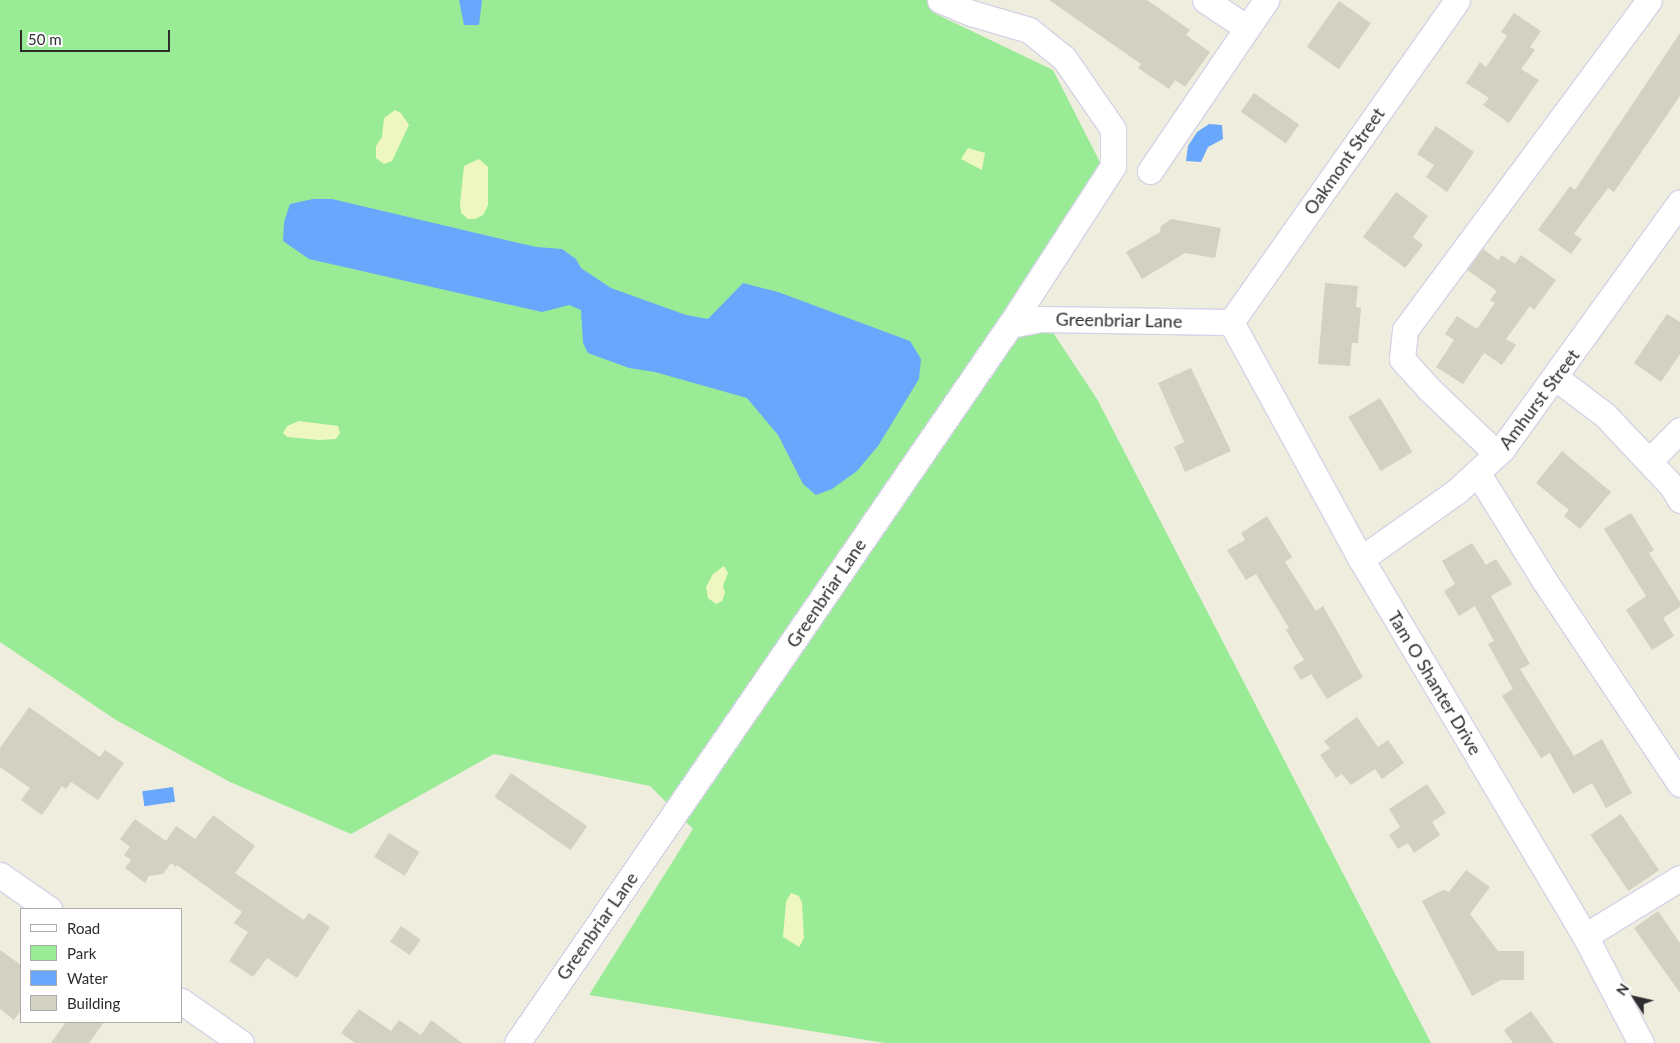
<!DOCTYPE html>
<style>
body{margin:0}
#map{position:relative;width:1680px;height:1043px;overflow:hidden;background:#efedde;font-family:Lato,sans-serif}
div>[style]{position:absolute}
.green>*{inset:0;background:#99eb96}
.sand>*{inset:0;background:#eef7bf}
.water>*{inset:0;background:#68a7fb;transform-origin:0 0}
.building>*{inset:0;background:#d2d1c2;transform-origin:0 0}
.roads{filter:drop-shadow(1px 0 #d5d3e7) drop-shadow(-1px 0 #d5d3e7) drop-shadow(0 1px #d5d3e7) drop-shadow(0 -1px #d5d3e7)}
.minor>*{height:25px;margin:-12.5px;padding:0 12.5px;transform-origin:12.5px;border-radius:12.5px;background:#fff}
span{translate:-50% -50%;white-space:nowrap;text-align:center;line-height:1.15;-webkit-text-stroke:5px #fff;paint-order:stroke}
.street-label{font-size:18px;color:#2d2d2d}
.legend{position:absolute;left:20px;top:908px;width:162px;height:115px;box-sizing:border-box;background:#fff;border:1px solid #ababab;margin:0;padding:6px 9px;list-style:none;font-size:15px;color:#2d2d2d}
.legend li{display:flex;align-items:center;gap:10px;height:25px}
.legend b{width:25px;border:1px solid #ababab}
.north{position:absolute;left:1610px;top:973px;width:50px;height:50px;-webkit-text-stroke:4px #fff;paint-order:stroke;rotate:305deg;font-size:14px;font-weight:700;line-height:20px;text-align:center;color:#2d2d2d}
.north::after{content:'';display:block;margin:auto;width:18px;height:22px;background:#2d2d2d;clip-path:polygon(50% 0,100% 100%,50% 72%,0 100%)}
.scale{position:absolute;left:20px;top:30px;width:150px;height:22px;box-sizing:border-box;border:2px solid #2d2d2d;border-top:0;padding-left:6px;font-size:15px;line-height:18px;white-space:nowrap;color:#2d2d2d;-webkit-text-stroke:4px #fff;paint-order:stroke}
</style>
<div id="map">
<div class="green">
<i style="clip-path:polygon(0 0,929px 0,936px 14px,1053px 70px,1105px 172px,1026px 292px,1097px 399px,1431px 1043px,885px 1043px,589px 995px,693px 829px,650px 786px,494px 754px,351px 834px,230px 782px,116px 720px,0 642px)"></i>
</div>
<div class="sand">
<i style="clip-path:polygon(395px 110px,401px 113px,409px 125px,392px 161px,384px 164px,376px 158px,376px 146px,382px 137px,384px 118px)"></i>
<i style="clip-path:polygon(968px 148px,985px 153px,982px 170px,961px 159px)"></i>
<i style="clip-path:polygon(479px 159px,488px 167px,488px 205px,483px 215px,475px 219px,468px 219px,461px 213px,460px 204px,464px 166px)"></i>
<i style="clip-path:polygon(299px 421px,338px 426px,340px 433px,336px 439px,319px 440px,287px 437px,283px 433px,287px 426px)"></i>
<i style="clip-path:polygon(724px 566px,728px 573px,723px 586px,725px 593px,722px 601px,716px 604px,708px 598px,706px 587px,713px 574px)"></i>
<i style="clip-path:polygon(791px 893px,799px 896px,802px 903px,804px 938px,799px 947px,783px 937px,786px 902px)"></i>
</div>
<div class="water">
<i style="clip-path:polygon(459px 0,482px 0,479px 25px,464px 25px)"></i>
<i style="clip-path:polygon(1209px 124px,1222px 125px,1223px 139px,1208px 147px,1201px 162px,1186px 161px,1188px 146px,1197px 132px)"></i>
<i style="clip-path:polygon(313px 199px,332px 199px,536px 247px,562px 249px,576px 259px,581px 268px,611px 288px,686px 315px,708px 319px,743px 283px,778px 292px,910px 341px,921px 359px,919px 379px,878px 446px,857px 471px,832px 489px,816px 495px,803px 484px,778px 435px,747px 398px,655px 372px,629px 368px,588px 353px,583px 343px,581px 310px,569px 305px,542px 312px,309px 259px,283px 241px,284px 222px,290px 204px)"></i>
<i style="left:173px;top:787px;width:15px;height:31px;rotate:82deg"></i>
</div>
<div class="building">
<i style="clip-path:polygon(1049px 0,1147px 0,1190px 30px,1186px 35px,1210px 52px,1185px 87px,1175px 80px,1169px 89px,1138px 68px,1141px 64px)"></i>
<i style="left:1339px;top:1px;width:39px;height:56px;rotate:35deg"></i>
<i style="clip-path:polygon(1514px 13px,1541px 31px,1530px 47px,1535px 50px,1521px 69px,1539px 80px,1509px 123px,1483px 105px,1489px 98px,1466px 83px,1480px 62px,1486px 67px,1507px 36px,1501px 32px)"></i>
<i style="clip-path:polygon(1680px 33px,1680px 96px,1614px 192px,1608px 188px,1574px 234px,1582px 239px,1571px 254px,1538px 230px,1570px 186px,1575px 190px)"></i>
<i style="left:1254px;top:93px;width:55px;height:23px;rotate:35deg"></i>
<i style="clip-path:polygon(1436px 126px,1474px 152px,1447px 192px,1426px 177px,1434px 165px,1417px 154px)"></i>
<i style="clip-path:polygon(1396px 192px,1428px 216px,1413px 237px,1423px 245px,1405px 268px,1363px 237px)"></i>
<i style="clip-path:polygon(1171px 219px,1221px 228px,1215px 258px,1185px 253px,1142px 279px,1126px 252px,1160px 232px,1161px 226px)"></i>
<i style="clip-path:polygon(1483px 249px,1498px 260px,1502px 255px,1515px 264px,1521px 255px,1556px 280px,1534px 310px,1530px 306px,1506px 339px,1516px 345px,1502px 365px,1484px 353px,1463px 384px,1436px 367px,1454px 340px,1445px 334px,1457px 316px,1477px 329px,1495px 303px,1490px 300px,1497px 291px,1467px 270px)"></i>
<i style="clip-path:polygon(1325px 283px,1358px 286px,1356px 307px,1361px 308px,1358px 343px,1352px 343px,1350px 366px,1318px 364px)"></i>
<i style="clip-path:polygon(1667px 314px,1680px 322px,1680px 354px,1661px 382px,1634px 363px)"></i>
<i style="clip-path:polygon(1191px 368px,1231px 451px,1185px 472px,1174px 447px,1184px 442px,1158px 383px)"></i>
<i style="left:1380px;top:398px;width:63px;height:37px;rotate:59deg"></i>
<i style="clip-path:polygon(1562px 451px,1611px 492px,1580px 529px,1564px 516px,1569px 510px,1536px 483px)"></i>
<i style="clip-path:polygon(1631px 513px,1654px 550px,1649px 553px,1680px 602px,1680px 607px,1663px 618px,1674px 636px,1652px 650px,1626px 610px,1646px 596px,1604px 529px)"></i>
<i style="clip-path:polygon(1267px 516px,1292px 557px,1285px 562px,1316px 611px,1323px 606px,1363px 677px,1327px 699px,1311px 674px,1301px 680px,1293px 667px,1304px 660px,1286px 630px,1289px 628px,1256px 574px,1246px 580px,1227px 550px,1245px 540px,1241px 533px)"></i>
<i style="clip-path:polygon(1472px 543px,1486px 565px,1496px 559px,1512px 584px,1491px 596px,1530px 664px,1520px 669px,1574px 756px,1602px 739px,1632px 793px,1606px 808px,1592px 783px,1573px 794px,1550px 753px,1541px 758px,1502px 696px,1513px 689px,1488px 644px,1494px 641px,1475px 606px,1459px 616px,1444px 591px,1455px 584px,1442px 561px)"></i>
<i style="clip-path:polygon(29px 707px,100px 757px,105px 750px,124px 763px,98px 800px,71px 782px,66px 789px,62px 786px,42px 815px,21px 800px,30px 788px,0 767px,0 748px)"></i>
<i style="clip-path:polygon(1357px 717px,1378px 747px,1388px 740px,1404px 763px,1382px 779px,1375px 769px,1351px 785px,1342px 774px,1336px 778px,1320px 755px,1330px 748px,1324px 741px)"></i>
<i style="left:511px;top:773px;width:93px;height:29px;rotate:35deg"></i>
<i style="clip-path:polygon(1427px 784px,1446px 813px,1432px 822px,1440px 835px,1414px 853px,1408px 843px,1398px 849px,1389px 835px,1400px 827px,1389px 809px)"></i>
<i style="left:1621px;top:814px;width:68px;height:37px;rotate:56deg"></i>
<i style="clip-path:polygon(213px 815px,255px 846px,235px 873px,304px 920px,309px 913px,330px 927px,297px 978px,267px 958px,253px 977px,229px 961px,248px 932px,234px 923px,242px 912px,177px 865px,176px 867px,171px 863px,163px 874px,149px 876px,145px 883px,125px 868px,131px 860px,124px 855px,130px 847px,120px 839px,135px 819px,166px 841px,176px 826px,195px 839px)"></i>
<i style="left:389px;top:833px;width:36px;height:28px;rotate:32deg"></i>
<i style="clip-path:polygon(1466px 870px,1490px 887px,1470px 914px,1498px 951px,1524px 951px,1524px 980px,1501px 980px,1472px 996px,1422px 901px,1443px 890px,1449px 892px)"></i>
<i style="clip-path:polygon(1658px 911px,1680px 943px,1680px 993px,1634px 928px)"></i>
<i style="left:401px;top:926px;width:24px;height:19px;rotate:35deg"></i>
<i style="clip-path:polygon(0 950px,21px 965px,21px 1010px,14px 1020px,0 1009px)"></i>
<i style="clip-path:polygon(359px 1009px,391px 1031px,399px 1020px,421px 1035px,431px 1020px,462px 1043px,355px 1043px,341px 1033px)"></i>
<i style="clip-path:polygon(1531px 1011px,1554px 1043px,1513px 1043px,1504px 1030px)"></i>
<i style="clip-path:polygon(66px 1022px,104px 1022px,89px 1043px,51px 1043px)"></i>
</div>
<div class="roads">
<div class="minor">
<i style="left:940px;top:0;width:34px;rotate:23deg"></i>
<i style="left:971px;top:13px;width:60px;rotate:16.3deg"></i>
<i style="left:1029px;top:30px;width:45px;rotate:38.7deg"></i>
<i style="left:1064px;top:58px;width:86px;rotate:55.4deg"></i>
<i style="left:1113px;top:129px;width:37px;rotate:90deg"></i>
<i style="left:1113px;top:166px;width:189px;rotate:122.9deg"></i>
<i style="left:1205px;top:0;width:50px;rotate:33.7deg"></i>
<i style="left:1150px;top:171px;width:207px;rotate:-55.8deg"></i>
<i style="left:1231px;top:322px;width:270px;rotate:61.3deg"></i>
<i style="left:1361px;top:559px;width:439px;rotate:59.3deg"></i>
<i style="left:1585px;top:936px;width:121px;rotate:62.4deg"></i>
<i style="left:1231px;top:322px;width:393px;rotate:-54.9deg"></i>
<i style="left:1556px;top:378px;width:61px;rotate:37.1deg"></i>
<i style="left:1605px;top:415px;width:98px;rotate:46.7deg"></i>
<i style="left:1672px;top:486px;width:16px;rotate:60deg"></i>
<i style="left:1497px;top:454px;width:94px;rotate:-136.3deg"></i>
<i style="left:1429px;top:389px;width:40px;rotate:-132deg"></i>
<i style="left:1402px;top:359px;width:29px;rotate:-84deg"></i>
<i style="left:1405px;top:330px;width:410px;rotate:-53.5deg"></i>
<i style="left:1649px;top:461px;width:44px;rotate:-45deg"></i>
<i style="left:1477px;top:472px;width:127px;rotate:58.2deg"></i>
<i style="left:1544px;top:580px;width:245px;rotate:56.3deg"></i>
<i style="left:1361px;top:559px;width:118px;rotate:-35.3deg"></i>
<i style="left:1457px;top:491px;width:62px;rotate:-43deg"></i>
<i style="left:1502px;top:449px;width:304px;rotate:-54.2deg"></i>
<i style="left:0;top:875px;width:60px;rotate:34.8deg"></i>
<i style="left:1585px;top:936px;width:111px;rotate:-31.4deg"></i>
<i style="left:181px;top:1001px;width:73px;rotate:35deg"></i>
<i style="left:517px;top:1043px;width:871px;rotate:-55.53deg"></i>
<i style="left:1010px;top:325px;width:31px;rotate:-11deg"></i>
<i style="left:1040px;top:319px;width:191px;rotate:0.9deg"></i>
</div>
</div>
<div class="street-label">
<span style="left:1344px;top:161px;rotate:-55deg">Oakmont Street</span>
<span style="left:1119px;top:320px;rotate:1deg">Greenbriar Lane</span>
<span style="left:1539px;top:399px;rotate:-53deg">Amhurst Street</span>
<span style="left:826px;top:593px;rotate:-56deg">Greenbriar Lane</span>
<span style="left:1435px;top:683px;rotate:59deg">Tam O Shanter Drive</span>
<span style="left:597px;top:926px;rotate:-55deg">Greenbriar Lane</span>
</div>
<ul class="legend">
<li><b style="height:6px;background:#fff"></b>Road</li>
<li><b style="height:14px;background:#99eb96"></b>Park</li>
<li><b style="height:14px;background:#68a7fb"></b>Water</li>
<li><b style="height:14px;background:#d2d1c2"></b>Building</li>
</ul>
<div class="north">N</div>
<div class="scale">50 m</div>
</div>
